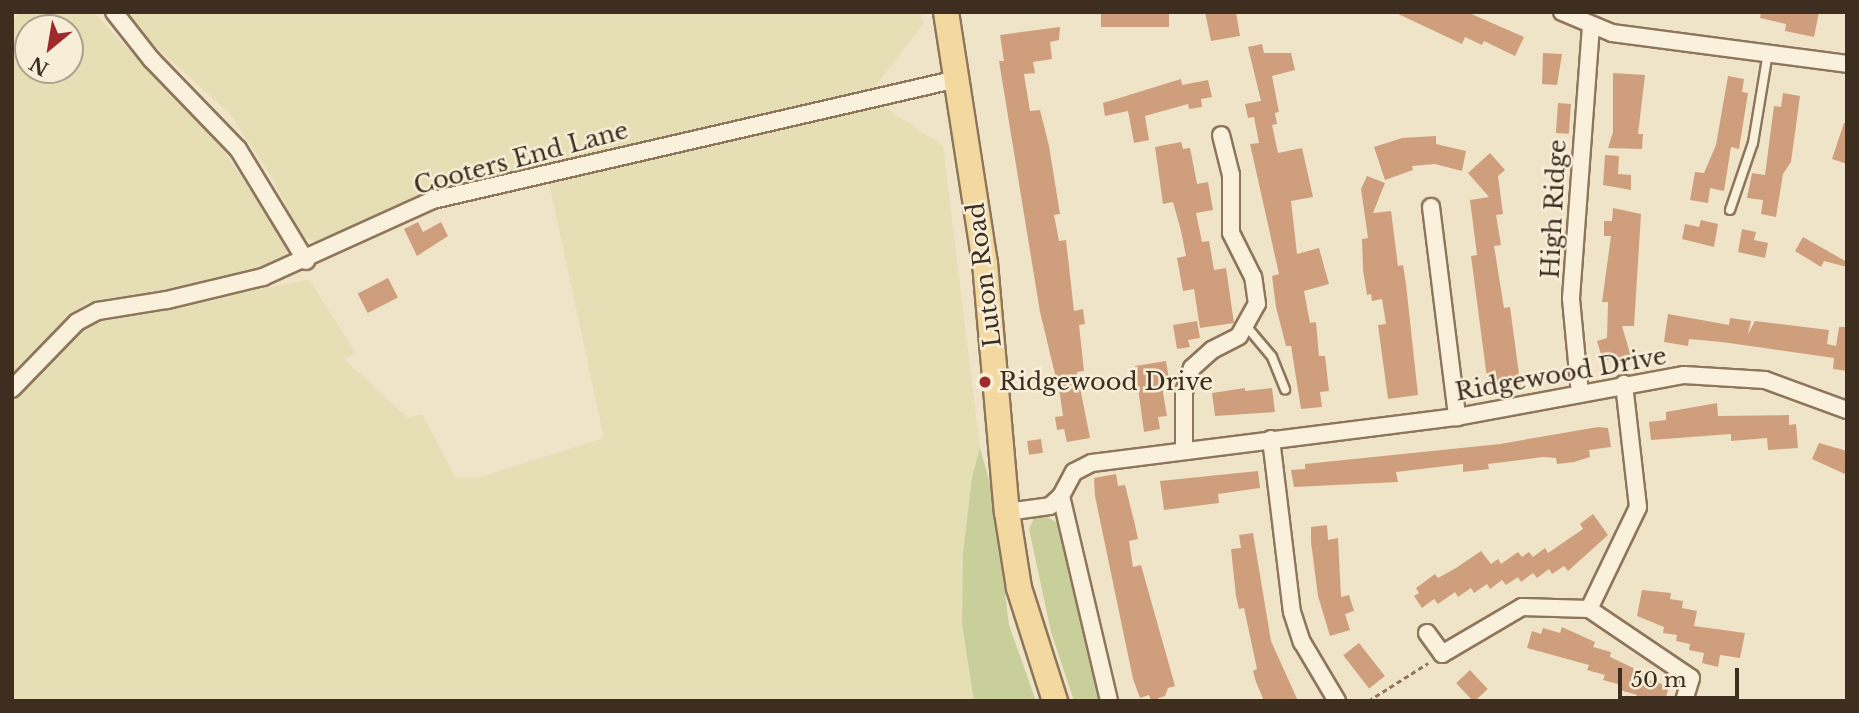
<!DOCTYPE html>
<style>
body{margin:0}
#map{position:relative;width:1859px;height:713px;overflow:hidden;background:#f0e4c8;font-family:"Libre Baskerville",serif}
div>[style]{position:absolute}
.farmland>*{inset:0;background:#e6deb5}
.green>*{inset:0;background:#c9cf9b}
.building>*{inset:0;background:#cf9f7d;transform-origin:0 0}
.path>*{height:2.5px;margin-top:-1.25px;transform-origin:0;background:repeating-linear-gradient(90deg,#8d765c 0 5px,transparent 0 8.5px)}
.roads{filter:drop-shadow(2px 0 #8d765c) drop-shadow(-2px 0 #8d765c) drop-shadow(0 2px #8d765c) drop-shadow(0 -2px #8d765c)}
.lane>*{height:8px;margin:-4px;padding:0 4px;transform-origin:4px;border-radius:4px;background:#faf1dc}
.street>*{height:16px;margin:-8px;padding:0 8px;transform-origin:8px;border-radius:8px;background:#faf1dc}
.primary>*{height:24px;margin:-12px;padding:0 12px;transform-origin:12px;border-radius:12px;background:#f3d9a0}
.dots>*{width:19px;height:19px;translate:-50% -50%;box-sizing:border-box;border:4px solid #f7eed8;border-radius:50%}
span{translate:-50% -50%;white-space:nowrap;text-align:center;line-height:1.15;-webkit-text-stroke:5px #f7eed8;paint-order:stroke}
.street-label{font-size:24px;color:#3d2e20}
.poi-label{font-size:24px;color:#3d2e20}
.left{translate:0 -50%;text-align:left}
.frame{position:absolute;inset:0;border:14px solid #3d2e20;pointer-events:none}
.north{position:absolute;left:14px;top:14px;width:70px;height:70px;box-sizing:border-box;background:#f7eed8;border:2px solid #ada18e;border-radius:50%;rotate:210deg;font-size:19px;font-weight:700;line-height:28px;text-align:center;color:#3d2e20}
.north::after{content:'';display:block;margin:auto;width:24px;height:32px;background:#9e2a2b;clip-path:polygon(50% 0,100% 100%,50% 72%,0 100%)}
.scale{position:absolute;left:1618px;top:668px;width:121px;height:32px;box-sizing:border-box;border:4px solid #3d2e20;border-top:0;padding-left:9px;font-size:21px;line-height:24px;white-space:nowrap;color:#3d2e20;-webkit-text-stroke:5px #f7eed8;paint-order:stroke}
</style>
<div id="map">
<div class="farmland">
<i style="clip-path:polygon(evenodd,22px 12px,93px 12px,219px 144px,289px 247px,284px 262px,211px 285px,87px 302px,65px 319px,65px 327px,12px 381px,12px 20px,22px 12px,28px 28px,70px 28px,70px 70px,28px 70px,28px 28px)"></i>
<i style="clip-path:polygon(126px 12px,921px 12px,923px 24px,874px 88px,616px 150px,319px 243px,302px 237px,271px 176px,230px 114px,145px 37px)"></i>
<i style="clip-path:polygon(877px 102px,943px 146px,980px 448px,972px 477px,962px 625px,974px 701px,12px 701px,12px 394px,86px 321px,309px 280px,356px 353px,344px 359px,408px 418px,422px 414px,456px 478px,477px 478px,604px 438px,548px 178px)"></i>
</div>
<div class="green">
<i style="clip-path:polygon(980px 448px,992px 491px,1009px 625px,1036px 701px,974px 701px,962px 625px,963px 554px,972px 477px)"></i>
<i style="clip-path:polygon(1047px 517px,1056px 522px,1071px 551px,1103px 701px,1074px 701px,1051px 632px,1029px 529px,1034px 518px)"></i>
</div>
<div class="building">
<i style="left:1101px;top:12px;width:68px;height:15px"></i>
<i style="clip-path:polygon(1205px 12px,1236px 12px,1240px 36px,1211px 41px)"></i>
<i style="clip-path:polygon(1394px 12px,1467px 12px,1524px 37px,1515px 56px,1484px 41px,1482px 45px,1465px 37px,1462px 44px)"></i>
<i style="clip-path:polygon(1761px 12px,1819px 12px,1814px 37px,1785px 31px,1786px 24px,1760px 18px)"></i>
<i style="clip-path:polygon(1060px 27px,1059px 40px,1050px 42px,1052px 59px,1033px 62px,1035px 73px,1024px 74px,1030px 111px,1040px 110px,1049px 146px,1060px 214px,1054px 215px,1059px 241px,1066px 240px,1074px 311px,1083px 309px,1085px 324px,1079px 325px,1084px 371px,1077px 372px,1090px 438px,1067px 442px,1064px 429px,1057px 430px,1055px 417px,1063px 416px,1060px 395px,1040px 312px,999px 61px,1004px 61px,1000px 35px)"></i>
<i style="clip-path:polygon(1262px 44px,1264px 53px,1291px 53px,1295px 70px,1272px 76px,1279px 112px,1275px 113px,1277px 124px,1272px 125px,1278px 153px,1302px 148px,1313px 197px,1291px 201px,1297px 254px,1319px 248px,1329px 284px,1304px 291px,1310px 323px,1316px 322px,1319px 356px,1325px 356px,1329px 391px,1320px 392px,1322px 407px,1301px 409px,1291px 346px,1286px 346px,1276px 307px,1272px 276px,1279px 274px,1250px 144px,1259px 143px,1254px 117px,1248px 118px,1245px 104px,1261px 101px,1248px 47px)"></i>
<i style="clip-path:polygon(1543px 53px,1562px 54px,1557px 85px,1542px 84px)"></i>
<i style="clip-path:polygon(1613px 73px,1645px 75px,1638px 134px,1643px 134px,1642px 149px,1608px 148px,1613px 132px)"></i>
<i style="clip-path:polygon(1728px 76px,1744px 79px,1742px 92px,1748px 93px,1739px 149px,1731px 147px,1724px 191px,1710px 188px,1708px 203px,1690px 200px,1695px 172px,1704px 173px,1716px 145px)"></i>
<i style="clip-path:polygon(1181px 79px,1182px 85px,1208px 80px,1212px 97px,1201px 99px,1202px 107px,1189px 109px,1188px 104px,1145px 116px,1149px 140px,1134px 143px,1128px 111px,1105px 116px,1103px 103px)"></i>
<i style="clip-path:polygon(1783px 93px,1800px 96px,1791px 162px,1783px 174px,1776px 217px,1761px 214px,1763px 200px,1747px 198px,1752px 173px,1765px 175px,1774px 106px,1781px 107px)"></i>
<i style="left:1558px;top:103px;width:13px;height:30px;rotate:4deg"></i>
<i style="clip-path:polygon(1844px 123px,1847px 123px,1847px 164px,1832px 159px)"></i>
<i style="clip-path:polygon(1436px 136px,1436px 144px,1466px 151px,1462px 171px,1435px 164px,1412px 166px,1413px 170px,1385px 180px,1374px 147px,1402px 138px)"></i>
<i style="clip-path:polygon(1181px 142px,1183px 149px,1190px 148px,1197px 184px,1208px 182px,1213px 210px,1196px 213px,1202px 242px,1209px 241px,1214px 270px,1226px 268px,1234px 323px,1200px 328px,1194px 289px,1183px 291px,1177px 258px,1186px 256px,1181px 231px,1173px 202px,1163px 204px,1155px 147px)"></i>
<i style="clip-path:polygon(1490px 153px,1505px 170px,1498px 176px,1503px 214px,1496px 215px,1501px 245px,1494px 246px,1504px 308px,1510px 307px,1521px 389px,1496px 393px,1494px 385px,1488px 386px,1471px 256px,1477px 255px,1470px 200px,1489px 197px,1468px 173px)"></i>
<i style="clip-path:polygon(1605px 155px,1619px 156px,1618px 174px,1631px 175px,1631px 190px,1603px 185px)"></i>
<i style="clip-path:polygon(1367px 176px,1385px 183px,1373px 213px,1391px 211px,1398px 266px,1403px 265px,1406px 284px,1418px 395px,1388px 399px,1378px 325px,1386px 324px,1382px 299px,1372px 301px,1371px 294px,1367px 295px,1363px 270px,1362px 239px,1368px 238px,1361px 189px)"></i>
<i style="clip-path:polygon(1613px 208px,1641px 214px,1634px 326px,1622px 326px,1632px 360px,1615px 364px,1613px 358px,1603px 361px,1597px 341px,1607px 338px,1608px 302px,1602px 302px,1611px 236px,1604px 236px,1604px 221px,1612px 221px)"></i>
<i style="clip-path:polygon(1701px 220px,1718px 224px,1714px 247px,1682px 239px,1685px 224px,1699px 227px)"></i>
<i style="clip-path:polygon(418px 222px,423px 232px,441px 222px,448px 236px,417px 256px,404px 229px)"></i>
<i style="clip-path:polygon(1742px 229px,1756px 232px,1754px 240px,1768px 243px,1765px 258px,1738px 252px)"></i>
<i style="clip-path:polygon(1803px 237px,1847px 262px,1847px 267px,1824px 261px,1821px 267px,1795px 251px)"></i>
<i style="left:388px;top:278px;width:22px;height:34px;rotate:63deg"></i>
<i style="clip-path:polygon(1668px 314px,1729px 325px,1730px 318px,1751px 321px,1748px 334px,1755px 321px,1829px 330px,1827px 344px,1836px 346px,1839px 327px,1847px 327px,1847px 371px,1833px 369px,1834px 358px,1722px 342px,1689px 339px,1688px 346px,1664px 342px)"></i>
<i style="clip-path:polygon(1197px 321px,1200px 338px,1188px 340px,1190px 347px,1177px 349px,1173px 325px)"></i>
<i style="clip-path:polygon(1166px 361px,1169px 379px,1161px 381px,1167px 416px,1158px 417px,1160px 429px,1144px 432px,1135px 366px)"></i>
<i style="clip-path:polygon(1245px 388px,1245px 391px,1272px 388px,1275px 412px,1215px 416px,1212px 393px)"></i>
<i style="clip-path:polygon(1717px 403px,1718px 416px,1789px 415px,1789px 425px,1796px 424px,1798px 448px,1768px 450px,1767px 438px,1731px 441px,1731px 434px,1651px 440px,1649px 422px,1666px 420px,1666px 412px)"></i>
<i style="clip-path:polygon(1598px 427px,1608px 428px,1611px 447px,1589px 450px,1590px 457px,1574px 462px,1557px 464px,1556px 458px,1543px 457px,1488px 464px,1489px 469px,1463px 472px,1463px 464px,1396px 472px,1398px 482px,1294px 487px,1291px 470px,1305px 469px,1305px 464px,1500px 444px)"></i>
<i style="left:1041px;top:439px;width:14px;height:14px;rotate:82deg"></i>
<i style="clip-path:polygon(1819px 443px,1847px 451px,1847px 475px,1812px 459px)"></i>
<i style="clip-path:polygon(1258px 471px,1260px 488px,1218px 494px,1219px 503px,1164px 510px,1160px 481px)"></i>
<i style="clip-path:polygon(1116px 474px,1118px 486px,1125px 485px,1135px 525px,1138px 539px,1129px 541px,1133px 567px,1141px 565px,1175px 686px,1168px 688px,1165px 696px,1151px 701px,1149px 695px,1140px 698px,1133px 679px,1095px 496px,1094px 478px)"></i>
<i style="clip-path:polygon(1593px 514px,1608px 535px,1568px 571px,1564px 566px,1552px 574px,1549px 569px,1537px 578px,1533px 573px,1521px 582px,1518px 577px,1506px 585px,1502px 580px,1490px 589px,1487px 584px,1474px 593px,1471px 588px,1458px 597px,1455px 592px,1438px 604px,1434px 599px,1422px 608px,1414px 596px,1419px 593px,1416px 588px,1435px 574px,1438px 578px,1456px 568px,1481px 551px,1491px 564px,1498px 559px,1501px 564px,1518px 552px,1522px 557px,1529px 552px,1533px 557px,1545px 548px,1548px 553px,1583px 529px,1580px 524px)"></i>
<i style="clip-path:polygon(1327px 525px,1328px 540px,1338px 538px,1341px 597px,1349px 595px,1354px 611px,1345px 614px,1350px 630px,1330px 636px,1318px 596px,1311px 542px,1311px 527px)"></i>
<i style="clip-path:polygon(1253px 533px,1271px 641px,1298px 701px,1264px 701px,1256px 682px,1253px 671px,1257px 669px,1244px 608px,1239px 609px,1236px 596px,1231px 549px,1241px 548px,1239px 535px)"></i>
<i style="clip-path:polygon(1642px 590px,1671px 593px,1670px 599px,1683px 601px,1682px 608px,1697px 611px,1694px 626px,1745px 633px,1740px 658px,1720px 655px,1718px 667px,1702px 663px,1704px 653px,1689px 650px,1690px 644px,1676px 641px,1677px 635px,1663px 633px,1664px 627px,1637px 616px)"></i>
<i style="clip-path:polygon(1562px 627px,1595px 642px,1593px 647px,1611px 652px,1610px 657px,1644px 673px,1642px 678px,1669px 686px,1665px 701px,1636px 701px,1637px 695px,1620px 690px,1621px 685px,1603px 680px,1605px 675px,1587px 670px,1589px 665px,1527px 648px,1532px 631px,1541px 634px,1543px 628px,1560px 633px)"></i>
<i style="left:1359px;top:643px;width:42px;height:20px;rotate:52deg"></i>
<i style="left:1470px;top:670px;width:26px;height:19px;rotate:47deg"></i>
</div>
<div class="path">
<i style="left:1368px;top:701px;width:71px;rotate:-32.3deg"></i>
</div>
<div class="roads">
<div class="lane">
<i style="left:1730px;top:210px;width:71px;rotate:-71.1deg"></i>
<i style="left:1753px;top:143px;width:92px;rotate:-80.6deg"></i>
<i style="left:1247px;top:327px;width:39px;rotate:50deg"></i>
<i style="left:1272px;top:357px;width:35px;rotate:68deg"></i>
</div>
<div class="street">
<i style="left:114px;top:12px;width:60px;rotate:51.8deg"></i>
<i style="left:151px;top:59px;width:125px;rotate:46deg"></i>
<i style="left:238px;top:149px;width:131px;rotate:58.7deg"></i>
<i style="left:1562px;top:12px;width:54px;rotate:22.8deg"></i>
<i style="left:1612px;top:33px;width:237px;rotate:7.5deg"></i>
<i style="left:1431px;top:207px;width:212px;rotate:82.9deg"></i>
<i style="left:12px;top:389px;width:93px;rotate:-45.9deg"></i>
<i style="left:77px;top:322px;width:24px;rotate:-28deg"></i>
<i style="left:98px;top:311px;width:70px;rotate:-9.1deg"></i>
<i style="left:167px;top:300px;width:99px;rotate:-13.5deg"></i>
<i style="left:263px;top:277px;width:187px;rotate:-24.4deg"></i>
<i style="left:433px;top:200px;width:538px;rotate:-13deg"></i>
<i style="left:1580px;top:394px;width:96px;rotate:-95.4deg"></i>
<i style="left:1571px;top:298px;width:272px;rotate:-85.8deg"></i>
<i style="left:1271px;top:439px;width:174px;rotate:83.1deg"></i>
<i style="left:1292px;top:612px;width:32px;rotate:72deg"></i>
<i style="left:1302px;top:642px;width:69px;rotate:59.3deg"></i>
<i style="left:1184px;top:450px;width:58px;rotate:-90deg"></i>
<i style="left:1184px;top:392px;width:25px;rotate:-72deg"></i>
<i style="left:1192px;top:368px;width:27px;rotate:-42deg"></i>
<i style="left:1212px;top:350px;width:30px;rotate:-27deg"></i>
<i style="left:1239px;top:336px;width:37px;rotate:-61deg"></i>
<i style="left:1257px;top:304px;width:27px;rotate:-98deg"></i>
<i style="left:1253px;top:277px;width:49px;rotate:-116.6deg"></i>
<i style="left:1231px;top:233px;width:58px;rotate:-90deg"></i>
<i style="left:1231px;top:175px;width:41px;rotate:-104deg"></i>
<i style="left:1061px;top:496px;width:211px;rotate:76.8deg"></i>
<i style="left:1007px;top:512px;width:43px;rotate:-7.9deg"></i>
<i style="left:1050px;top:506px;width:15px;rotate:-42deg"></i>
<i style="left:1061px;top:496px;width:27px;rotate:-62deg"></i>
<i style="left:1074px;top:472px;width:20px;rotate:-27deg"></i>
<i style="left:1092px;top:463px;width:368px;rotate:-7.2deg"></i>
<i style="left:1457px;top:417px;width:231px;rotate:-10.5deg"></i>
<i style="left:1684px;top:375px;width:81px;rotate:3.5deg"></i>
<i style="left:1765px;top:380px;width:87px;rotate:20.1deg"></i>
<i style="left:1589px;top:609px;width:113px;rotate:-64.3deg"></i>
<i style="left:1638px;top:507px;width:124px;rotate:-96.5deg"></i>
<i style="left:1427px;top:633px;width:26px;rotate:54deg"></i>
<i style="left:1442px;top:654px;width:93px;rotate:-30.4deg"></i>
<i style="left:1522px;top:607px;width:67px;rotate:1.7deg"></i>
<i style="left:1589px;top:609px;width:123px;rotate:34.1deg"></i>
<i style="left:1691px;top:678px;width:24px;rotate:107deg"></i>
</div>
<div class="primary">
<i style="left:946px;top:12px;width:254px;rotate:81.2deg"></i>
<i style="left:985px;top:263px;width:250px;rotate:85deg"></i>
<i style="left:1007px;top:512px;width:77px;rotate:81deg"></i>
<i style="left:1019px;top:588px;width:119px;rotate:72.3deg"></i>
</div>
</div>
<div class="dots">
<i style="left:985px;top:382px;background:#9e2a2b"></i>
</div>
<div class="street-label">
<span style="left:521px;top:158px;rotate:-15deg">Cooters End Lane</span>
<span style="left:1554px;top:209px;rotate:-87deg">High Ridge</span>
<span style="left:984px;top:275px;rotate:-97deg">Luton Road</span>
<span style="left:1561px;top:374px;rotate:-10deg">Ridgewood Drive</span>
</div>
<div class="poi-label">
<span class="left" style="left:999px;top:382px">Ridgewood Drive</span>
</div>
<div class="frame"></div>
<div class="north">N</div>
<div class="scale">50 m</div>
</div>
